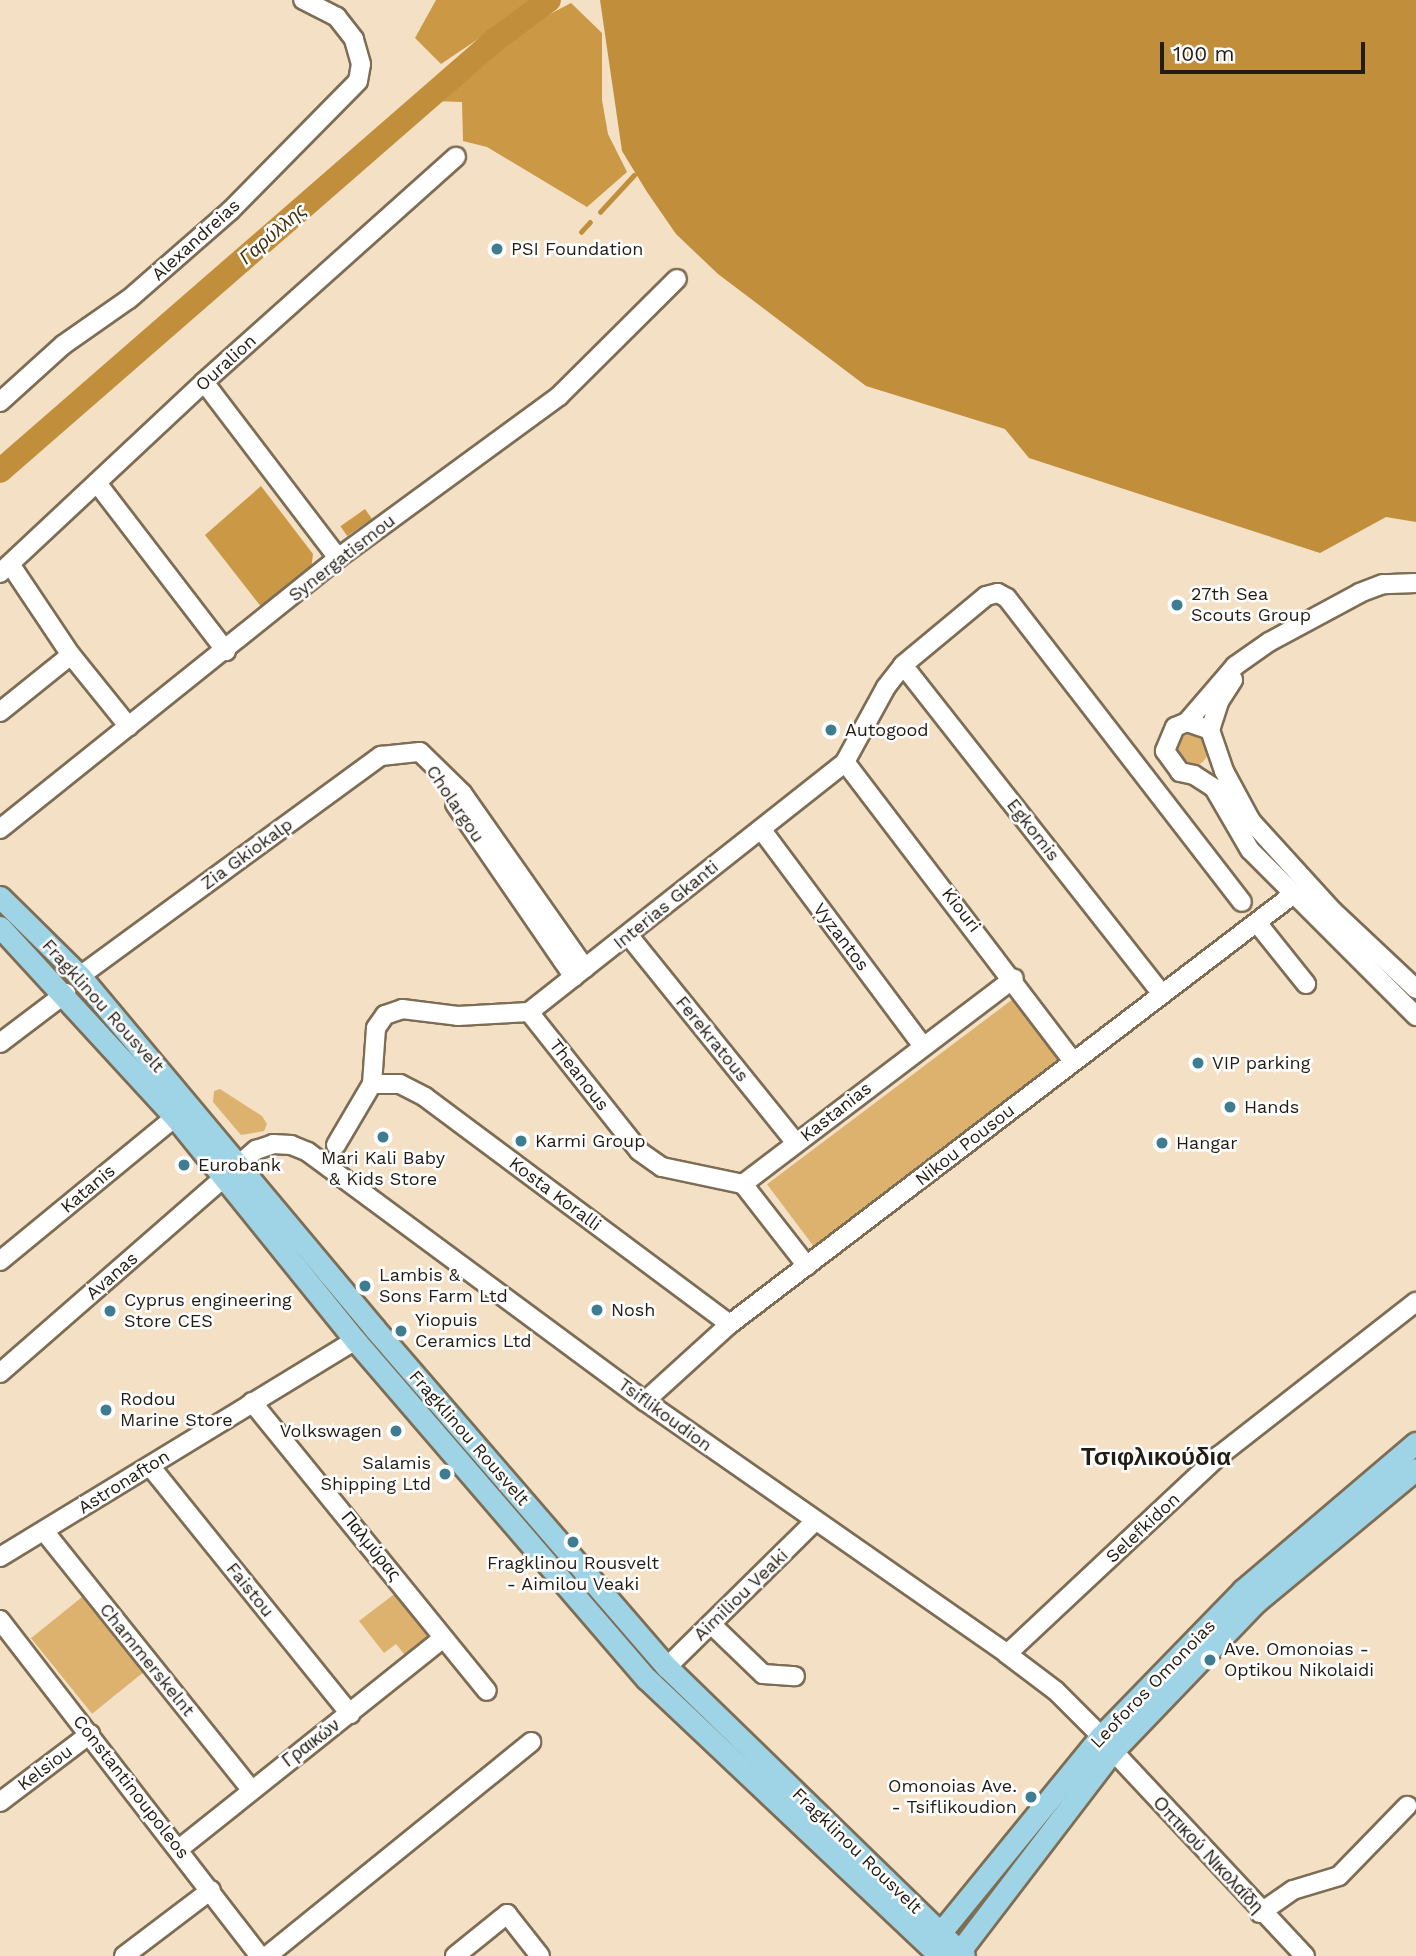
<!DOCTYPE html>
<meta charset="utf-8">
<style>
body{margin:0}
#map{position:relative;width:1416px;height:1956px;overflow:hidden;background:#f3e0c5;font-family:"Work Sans",sans-serif}
div>[style]{position:absolute}
.green>*{inset:0;background:#ddb16e;transform-origin:0 0}
.round{border-radius:50%}
.forest>*{inset:0;background:#cb9846;transform-origin:0 0}
.water>*{inset:0;background:#c18e3c}
.stream>*{height:4.5px;margin:-2.25px;padding:0 2.25px;transform-origin:2.25px;border-radius:2.25px;background:#c18e3c}
.river>*{height:24px;margin:-12px;padding:0 12px;transform-origin:12px;border-radius:12px;background:#c18e3c}
.roads{filter:drop-shadow(2px 0 #7d6d55) drop-shadow(-2px 0 #7d6d55) drop-shadow(0 2px #7d6d55) drop-shadow(0 -2px #7d6d55)}
.minor>*{height:18px;margin:-9px;padding:0 9px;transform-origin:9px;border-radius:9px;background:#fff}
.major>*{height:21px;margin:-10.5px;padding:0 10.5px;transform-origin:10.5px;border-radius:10.5px;background:#9fd4e6}
.dots>*{width:19px;height:19px;translate:-50% -50%;box-sizing:border-box;border:4px solid #fff;border-radius:50%}
span{translate:-50% -50%;white-space:nowrap;text-align:center;line-height:1.15;-webkit-text-stroke:5px #fff;paint-order:stroke}
.street-label{font-size:18px;color:#231c13}
.poi-label{font-size:18px;color:#231c13}
.left{translate:0 -50%;text-align:left}
.right{translate:-100% -50%;text-align:right}
.water-label{font-size:19px;color:#45300c;font-style:italic}
.district-label{font-size:24px;color:#231c13;font-weight:700}
.scale{position:absolute;left:1160px;top:42px;width:205px;height:32px;box-sizing:border-box;border:4px solid #231c13;border-top:0;padding-left:9px;font-size:21px;line-height:24px;white-space:nowrap;color:#231c13;-webkit-text-stroke:5px #fff;paint-order:stroke}
</style>
<div id="map">
<div class="green">
<i class="round" style="left:1176px;top:734px;width:32px;height:32px"></i>
<i style="left:1013px;top:999px;width:78px;height:308px;rotate:53deg"></i>
<i style="clip-path:polygon(220px 1089px,262px 1116px,267px 1124px,264px 1131px,241px 1135px,213px 1102px,214px 1091px)"></i>
<i style="clip-path:polygon(401px 1589px,430px 1629px,431px 1638px,409px 1660px,396px 1644px,384px 1653px,359px 1621px)"></i>
<i style="left:87px;top:1593px;width:97px;height:72px;rotate:51deg"></i>
</div>
<div class="forest">
<i style="clip-path:polygon(436px 0,536px 0,441px 64px,415px 38px)"></i>
<i style="clip-path:polygon(571px 3px,602px 33px,602px 100px,608px 134px,627px 172px,587px 207px,487px 147px,463px 141px,462px 102px,433px 101px,512px 34px)"></i>
<i style="clip-path:polygon(261px 486px,313px 554px,311px 570px,262px 608px,205px 535px)"></i>
<i style="left:365px;top:509px;width:12px;height:30px;rotate:55deg"></i>
</div>
<div class="water">
<i style="clip-path:polygon(600px 0,1416px 0,1416px 522px,1386px 517px,1320px 553px,1029px 458px,1005px 429px,866px 386px,718px 274px,676px 234px,647px 192px,622px 151px)"></i>
</div>
<div class="stream">
<i style="left:600px;top:212px;width:50px;rotate:-47.4deg"></i>
<i style="left:581px;top:232px;width:13px;rotate:-48deg"></i>
</div>
<div class="river">
<i style="left:0;top:471px;width:656px;rotate:-41.05deg"></i>
<i style="left:495px;top:40px;width:67px;rotate:-36.5deg"></i>
</div>
<div class="roads">
<div class="minor">
<i style="left:204px;top:382px;width:221px;rotate:52.7deg"></i>
<i style="left:0;top:402px;width:85px;rotate:-42.1deg"></i>
<i style="left:63px;top:345px;width:80px;rotate:-34.9deg"></i>
<i style="left:129px;top:299px;width:134px;rotate:-41.1deg"></i>
<i style="left:230px;top:211px;width:182px;rotate:-45.4deg"></i>
<i style="left:358px;top:81px;width:17px;rotate:-80deg"></i>
<i style="left:361px;top:64px;width:26px;rotate:-106deg"></i>
<i style="left:354px;top:39px;width:28px;rotate:-128deg"></i>
<i style="left:337px;top:17px;width:38px;rotate:-153deg"></i>
<i style="left:97px;top:483px;width:212px;rotate:52.5deg"></i>
<i style="left:10px;top:564px;width:110px;rotate:56.2deg"></i>
<i style="left:71px;top:655px;width:92px;rotate:51.1deg"></i>
<i style="left:0;top:573px;width:279px;rotate:-43.1deg"></i>
<i style="left:204px;top:382px;width:338px;rotate:-41.8deg"></i>
<i style="left:1416px;top:583px;width:33px;rotate:178deg"></i>
<i style="left:1383px;top:584px;width:25px;rotate:159deg"></i>
<i style="left:1360px;top:593px;width:103px;rotate:151.7deg"></i>
<i style="left:1269px;top:642px;width:42px;rotate:144.8deg"></i>
<i style="left:1235px;top:666px;width:74px;rotate:130.6deg"></i>
<i style="left:1187px;top:722px;width:13px;rotate:157deg"></i>
<i style="left:1175px;top:727px;width:26px;rotate:113deg"></i>
<i style="left:1165px;top:751px;width:26px;rotate:54deg"></i>
<i style="left:1180px;top:772px;width:14px;rotate:12deg"></i>
<i style="left:1194px;top:775px;width:24px;rotate:33deg"></i>
<i style="left:1214px;top:788px;width:72px;rotate:59.9deg"></i>
<i style="left:1250px;top:850px;width:235px;rotate:45deg"></i>
<i style="left:903px;top:665px;width:419px;rotate:51.8deg"></i>
<i style="left:0;top:712px;width:91px;rotate:-38.8deg"></i>
<i style="left:1187px;top:722px;width:24px;rotate:19deg"></i>
<i style="left:1210px;top:730px;width:43px;rotate:71.1deg"></i>
<i style="left:1224px;top:771px;width:57px;rotate:61.6deg"></i>
<i style="left:1251px;top:821px;width:122px;rotate:47.7deg"></i>
<i style="left:1333px;top:911px;width:114px;rotate:43.2deg"></i>
<i style="left:1210px;top:730px;width:32px;rotate:-72deg"></i>
<i style="left:1220px;top:700px;width:24px;rotate:-57deg"></i>
<i style="left:420px;top:752px;width:59px;rotate:44.3deg"></i>
<i style="left:462px;top:793px;width:214px;rotate:54.9deg"></i>
<i style="left:845px;top:762px;width:376px;rotate:52.7deg"></i>
<i style="left:455px;top:804px;width:210px;rotate:55.5deg"></i>
<i style="left:0;top:829px;width:433px;rotate:-38.7deg"></i>
<i style="left:338px;top:558px;width:274px;rotate:-36.2deg"></i>
<i style="left:559px;top:396px;width:166px;rotate:-44.8deg"></i>
<i style="left:761px;top:829px;width:269px;rotate:53.3deg"></i>
<i style="left:1258px;top:924px;width:77px;rotate:51.3deg"></i>
<i style="left:629px;top:936px;width:266px;rotate:51.1deg"></i>
<i style="left:80px;top:976px;width:373px;rotate:-36.2deg"></i>
<i style="left:381px;top:756px;width:39px;rotate:-6deg"></i>
<i style="left:529px;top:1012px;width:177px;rotate:51.6deg"></i>
<i style="left:639px;top:1151px;width:28px;rotate:35deg"></i>
<i style="left:662px;top:1167px;width:83px;rotate:11.9deg"></i>
<i style="left:0;top:1043px;width:83px;rotate:-37.1deg"></i>
<i style="left:372px;top:1084px;width:28px"></i>
<i style="left:400px;top:1084px;width:28px;rotate:27deg"></i>
<i style="left:425px;top:1097px;width:380px;rotate:36.7deg"></i>
<i style="left:336px;top:1145px;width:71px;rotate:-59.5deg"></i>
<i style="left:372px;top:1084px;width:56px;rotate:-85.9deg"></i>
<i style="left:376px;top:1028px;width:16px;rotate:-55deg"></i>
<i style="left:385px;top:1015px;width:18px;rotate:-19deg"></i>
<i style="left:402px;top:1009px;width:56px;rotate:7.1deg"></i>
<i style="left:458px;top:1016px;width:71px;rotate:-3.2deg"></i>
<i style="left:529px;top:1012px;width:403px;rotate:-38.3deg"></i>
<i style="left:845px;top:762px;width:85px;rotate:-61.3deg"></i>
<i style="left:886px;top:687px;width:28px;rotate:-52deg"></i>
<i style="left:903px;top:665px;width:108px;rotate:-39.7deg"></i>
<i style="left:986px;top:596px;width:12px;rotate:-14deg"></i>
<i style="left:998px;top:593px;width:10px;rotate:29deg"></i>
<i style="left:1007px;top:598px;width:384px;rotate:52.3deg"></i>
<i style="left:0;top:1261px;width:227px;rotate:-39.4deg"></i>
<i style="left:807px;top:1266px;width:104px;rotate:-128deg"></i>
<i style="left:743px;top:1184px;width:340px;rotate:-37.2deg"></i>
<i style="left:0;top:1373px;width:340px;rotate:-41.1deg"></i>
<i style="left:256px;top:1150px;width:18px;rotate:-19deg"></i>
<i style="left:273px;top:1144px;width:18px;rotate:3deg"></i>
<i style="left:291px;top:1145px;width:18px;rotate:22deg"></i>
<i style="left:308px;top:1152px;width:419px;rotate:36.5deg"></i>
<i style="left:645px;top:1401px;width:442px;rotate:34.9deg"></i>
<i style="left:1007px;top:1654px;width:61px;rotate:37.1deg"></i>
<i style="left:1056px;top:1691px;width:64px;rotate:45deg"></i>
<i style="left:645px;top:1401px;width:115px;rotate:-42.2deg"></i>
<i style="left:730px;top:1324px;width:706px;rotate:-37.34deg"></i>
<i style="left:252px;top:1402px;width:372px;rotate:50.9deg"></i>
<i style="left:150px;top:1466px;width:319px;rotate:51.1deg"></i>
<i style="left:44px;top:1531px;width:329px;rotate:51.3deg"></i>
<i style="left:0;top:1557px;width:416px;rotate:-31.4deg"></i>
<i style="left:0;top:1620px;width:425px;rotate:52.3deg"></i>
<i style="left:711px;top:1624px;width:72px;rotate:43.9deg"></i>
<i style="left:763px;top:1674px;width:32px;rotate:4deg"></i>
<i style="left:1007px;top:1654px;width:291px;rotate:-43.1deg"></i>
<i style="left:1220px;top:1455px;width:249px;rotate:-38deg"></i>
<i style="left:667px;top:1667px;width:206px;rotate:-44.6deg"></i>
<i style="left:1113px;top:1751px;width:281px;rotate:46.9deg"></i>
<i style="left:0;top:1802px;width:113px;rotate:-37.1deg"></i>
<i style="left:179px;top:1849px;width:338px;rotate:-38.6deg"></i>
<i style="left:1260px;top:1913px;width:40px;rotate:-34.9deg"></i>
<i style="left:1293px;top:1890px;width:48px;rotate:-16.9deg"></i>
<i style="left:1339px;top:1876px;width:98px;rotate:-45.8deg"></i>
<i style="left:124px;top:1956px;width:109px;rotate:-37.2deg"></i>
<i style="left:267px;top:1956px;width:340px;rotate:-39deg"></i>
<i style="left:455px;top:1956px;width:67px;rotate:-38.9deg"></i>
<i style="left:507px;top:1914px;width:53px;rotate:51.8deg"></i>
</div>
<div class="major">
<i style="left:0;top:897px;width:112px;rotate:44.6deg"></i>
<i style="left:80px;top:976px;width:460px;rotate:50.1deg"></i>
<i style="left:375px;top:1329px;width:447px;rotate:49.2deg"></i>
<i style="left:667px;top:1667px;width:414px;rotate:44.2deg"></i>
<i style="left:0;top:927px;width:258px;rotate:47.4deg"></i>
<i style="left:175px;top:1117px;width:287px;rotate:51.1deg"></i>
<i style="left:355px;top:1340px;width:447px;rotate:49.3deg"></i>
<i style="left:647px;top:1679px;width:403px;rotate:43.4deg"></i>
<i style="left:932px;top:1943px;width:267px;rotate:-50.8deg"></i>
<i style="left:1101px;top:1736px;width:204px;rotate:-45.8deg"></i>
<i style="left:1243px;top:1590px;width:227px;rotate:-40.4deg"></i>
<i style="left:956px;top:1956px;width:258px;rotate:-52.6deg"></i>
<i style="left:1113px;top:1751px;width:207px;rotate:-46.2deg"></i>
<i style="left:1256px;top:1602px;width:208px;rotate:-39.7deg"></i>
</div>
</div>
<div class="dots">
<i style="left:497px;top:249px;background:#3e7c91"></i>
<i style="left:1177px;top:605px;background:#3e7c91"></i>
<i style="left:831px;top:730px;background:#3e7c91"></i>
<i style="left:1198px;top:1063px;background:#3e7c91"></i>
<i style="left:1230px;top:1107px;background:#3e7c91"></i>
<i style="left:383px;top:1137px;background:#3e7c91"></i>
<i style="left:521px;top:1141px;background:#3e7c91"></i>
<i style="left:1162px;top:1143px;background:#3e7c91"></i>
<i style="left:184px;top:1165px;background:#3e7c91"></i>
<i style="left:365px;top:1286px;background:#3e7c91"></i>
<i style="left:597px;top:1310px;background:#3e7c91"></i>
<i style="left:110px;top:1311px;background:#3e7c91"></i>
<i style="left:401px;top:1331px;background:#3e7c91"></i>
<i style="left:106px;top:1410px;background:#3e7c91"></i>
<i style="left:396px;top:1431px;background:#3e7c91"></i>
<i style="left:445px;top:1474px;background:#3e7c91"></i>
<i style="left:573px;top:1542px;background:#3e7c91"></i>
<i style="left:1210px;top:1660px;background:#3e7c91"></i>
<i style="left:1031px;top:1797px;background:#3e7c91"></i>
</div>
<div class="street-label">
<span style="left:196px;top:240px;rotate:-42deg">Alexandreias</span>
<span style="left:226px;top:363px;rotate:-42deg">Ouralion</span>
<span style="left:342px;top:558px;rotate:-38deg">Synergatismou</span>
<span style="left:455px;top:804px;rotate:56deg">Cholargou</span>
<span style="left:1033px;top:830px;rotate:52deg">Egkomis</span>
<span style="left:247px;top:854px;rotate:-36deg">Zia Gkiokalp</span>
<span style="left:666px;top:905px;rotate:-39deg">Interias Gkanti</span>
<span style="left:961px;top:910px;rotate:52deg">Kiouri</span>
<span style="left:841px;top:937px;rotate:53deg">Vyzantos</span>
<span style="left:103px;top:1006px;rotate:48deg">Fragklinou Rousvelt</span>
<span style="left:712px;top:1039px;rotate:51deg">Ferekratous</span>
<span style="left:579px;top:1075px;rotate:52deg">Theanous</span>
<span style="left:836px;top:1112px;rotate:-38deg">Kastanias</span>
<span style="left:965px;top:1145px;rotate:-38deg">Nikou Pousou</span>
<span style="left:88px;top:1189px;rotate:-40deg">Katanis</span>
<span style="left:555px;top:1194px;rotate:37deg">Kosta Koralli</span>
<span style="left:112px;top:1276px;rotate:-41deg">Avanas</span>
<span style="left:665px;top:1415px;rotate:36deg">Tsiflikoudion</span>
<span style="left:469px;top:1438px;rotate:49deg">Fragklinou Rousvelt</span>
<span style="left:124px;top:1482px;rotate:-32deg">Astronafton</span>
<span style="left:1143px;top:1528px;rotate:-43deg">Selefkidon</span>
<span style="left:371px;top:1546px;rotate:51deg">Παλμύρας</span>
<span style="left:250px;top:1590px;rotate:51deg">Faistou</span>
<span style="left:741px;top:1595px;rotate:-44deg">Aimiliou Veaki</span>
<span style="left:147px;top:1660px;rotate:51deg">Chammerskelnt</span>
<span style="left:1153px;top:1684px;rotate:-46deg">Leoforos Omonoias</span>
<span style="left:311px;top:1743px;rotate:-37deg">Γραικών</span>
<span style="left:45px;top:1768px;rotate:-37deg">Kelsiou</span>
<span style="left:131px;top:1787px;rotate:52deg">Constantinoupoleos</span>
<span style="left:857px;top:1851px;rotate:44deg">Fragklinou Rousvelt</span>
<span style="left:1208px;top:1855px;rotate:47deg">Οπτικού Νικολαΐδη</span>
</div>
<div class="poi-label">
<span class="left" style="left:511px;top:249px">PSI Foundation</span>
<span class="left" style="left:1191px;top:605px">27th Sea<br>Scouts Group</span>
<span class="left" style="left:845px;top:730px">Autogood</span>
<span class="left" style="left:1212px;top:1063px">VIP parking</span>
<span class="left" style="left:1244px;top:1107px">Hands</span>
<span class="left" style="left:535px;top:1141px">Karmi Group</span>
<span class="left" style="left:1176px;top:1143px">Hangar</span>
<span style="left:383px;top:1169px">Mari Kali Baby<br>&amp; Kids Store</span>
<span class="left" style="left:198px;top:1165px">Eurobank</span>
<span class="left" style="left:379px;top:1286px">Lambis &amp;<br>Sons Farm Ltd</span>
<span class="left" style="left:124px;top:1311px">Cyprus engineering<br>Store CES</span>
<span class="left" style="left:611px;top:1310px">Nosh</span>
<span class="left" style="left:415px;top:1331px">Yiopuis<br>Ceramics Ltd</span>
<span class="left" style="left:120px;top:1410px">Rodou<br>Marine Store</span>
<span class="right" style="left:382px;top:1431px">Volkswagen</span>
<span class="right" style="left:431px;top:1474px">Salamis<br>Shipping Ltd</span>
<span style="left:573px;top:1574px">Fragklinou Rousvelt<br>- Aimilou Veaki</span>
<span class="left" style="left:1224px;top:1660px">Ave. Omonoias -<br>Optikou Nikolaidi</span>
<span class="right" style="left:1017px;top:1797px">Omonoias Ave.<br>- Tsiflikoudion</span>
</div>
<div class="water-label">
<span style="left:273px;top:234px;rotate:-41deg">Γαρύλλης</span>
</div>
<div class="district-label">
<span style="left:1156px;top:1458px">Τσιφλικούδια</span>
</div>
<div class="scale">100 m</div>
</div>
